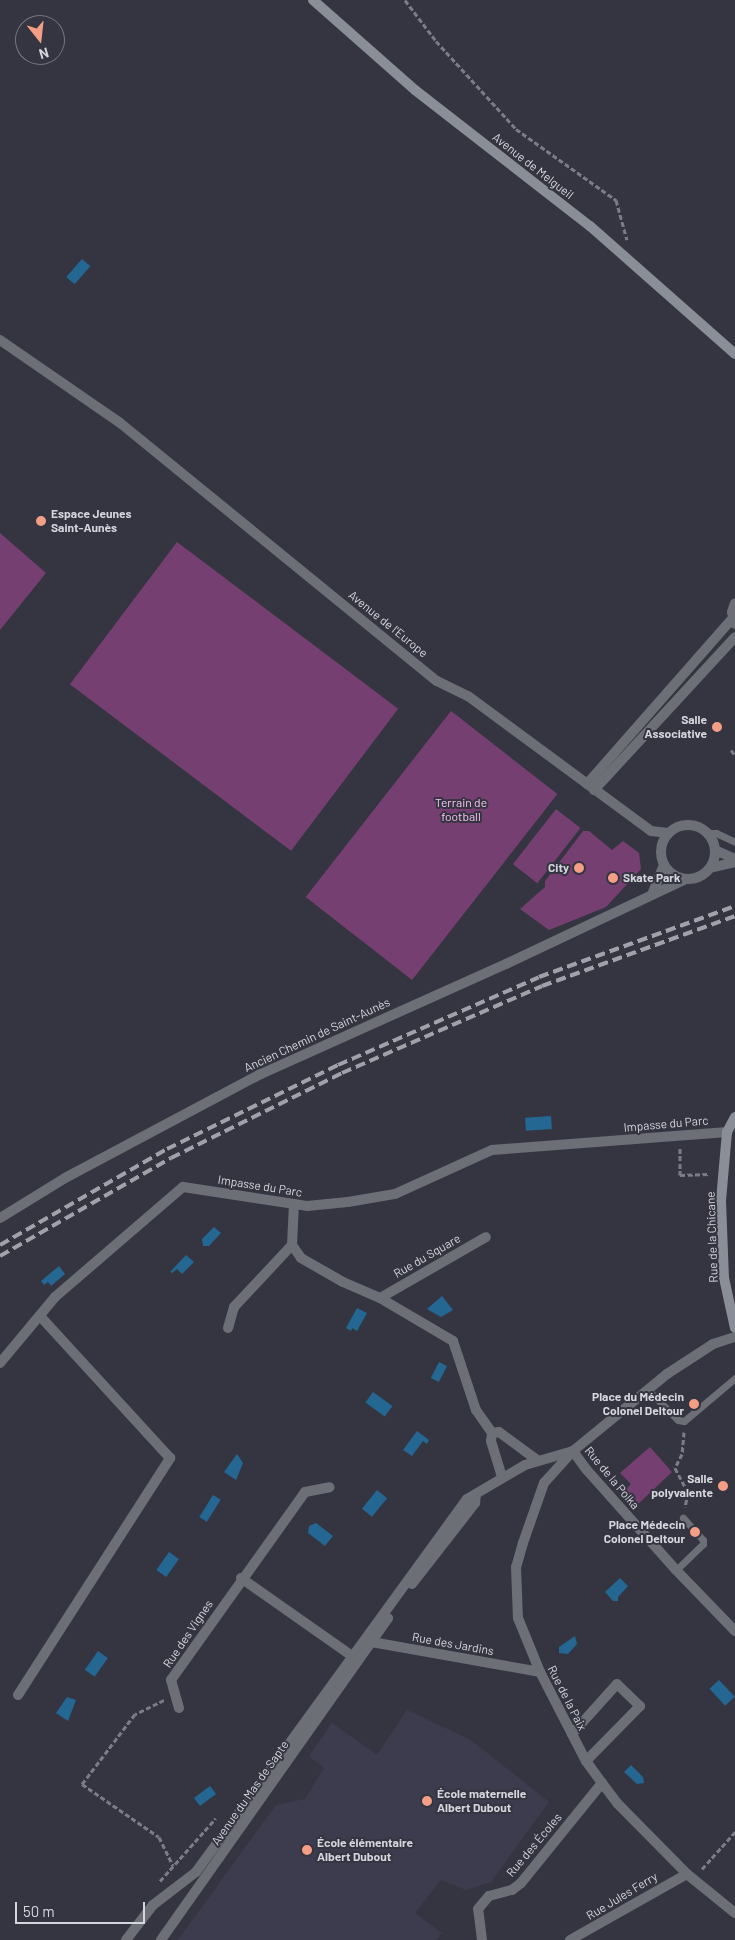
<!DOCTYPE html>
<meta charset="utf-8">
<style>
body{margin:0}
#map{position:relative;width:735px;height:1940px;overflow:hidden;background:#353541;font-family:Barlow,sans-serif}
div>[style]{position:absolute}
.built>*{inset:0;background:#3d3c4f}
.green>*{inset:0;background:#753f71;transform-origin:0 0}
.water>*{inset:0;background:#246792;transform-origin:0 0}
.path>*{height:3px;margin-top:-1.5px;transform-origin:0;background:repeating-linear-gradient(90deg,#7b7c86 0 5px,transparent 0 7.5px)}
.lane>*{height:7px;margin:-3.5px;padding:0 3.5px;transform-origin:3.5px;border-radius:3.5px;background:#6c6f75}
.street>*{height:10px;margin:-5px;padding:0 5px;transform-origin:5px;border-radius:5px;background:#6c6f75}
.street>.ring{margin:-5px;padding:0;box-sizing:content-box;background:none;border:10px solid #6c6f75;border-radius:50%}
.secondary>*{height:10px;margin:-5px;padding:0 5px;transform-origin:5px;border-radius:5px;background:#898e97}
.rail>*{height:4px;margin-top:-2px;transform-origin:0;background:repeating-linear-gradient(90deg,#a0a1a9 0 10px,transparent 0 15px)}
.dots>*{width:14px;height:14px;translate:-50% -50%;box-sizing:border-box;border:2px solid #353541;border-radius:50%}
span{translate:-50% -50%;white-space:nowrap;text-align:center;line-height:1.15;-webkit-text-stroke:4px #353541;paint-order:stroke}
.street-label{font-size:12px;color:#d5d6dd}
.poi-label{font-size:12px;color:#d5d6dd;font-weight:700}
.left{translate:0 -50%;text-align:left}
.right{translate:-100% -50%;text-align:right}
.park-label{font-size:12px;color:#fac3f4}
.north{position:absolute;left:15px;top:15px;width:50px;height:50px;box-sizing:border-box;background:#353541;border:1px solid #75757f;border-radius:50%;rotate:164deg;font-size:14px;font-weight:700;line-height:20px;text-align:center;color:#d5d6dd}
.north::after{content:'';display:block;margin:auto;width:18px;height:22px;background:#f49e86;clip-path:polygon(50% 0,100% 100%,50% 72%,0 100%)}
.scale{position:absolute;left:15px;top:1902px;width:130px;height:22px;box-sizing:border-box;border:2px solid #d5d6dd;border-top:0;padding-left:6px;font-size:15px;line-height:18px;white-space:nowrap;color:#d5d6dd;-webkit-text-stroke:4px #353541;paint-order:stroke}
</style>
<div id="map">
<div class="built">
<i style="clip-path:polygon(407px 1710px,471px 1740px,549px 1802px,491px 1882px,466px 1890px,441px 1880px,415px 1913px,442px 1933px,436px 1940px,178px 1940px,276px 1805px,305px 1799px,324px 1768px,309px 1756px,332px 1723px,377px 1755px)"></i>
</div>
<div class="green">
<i style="clip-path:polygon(0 533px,46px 573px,0 630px)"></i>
<i style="left:177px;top:542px;width:277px;height:178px;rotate:37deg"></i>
<i style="left:451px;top:711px;width:135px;height:236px;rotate:38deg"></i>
<i style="left:556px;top:809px;width:31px;height:70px;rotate:38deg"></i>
<i style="clip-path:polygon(583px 831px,589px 831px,612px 850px,623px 841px,639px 853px,641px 869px,606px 907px,549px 930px,520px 909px,545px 887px,545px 881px)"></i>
<i style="clip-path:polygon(650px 1447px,672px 1472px,637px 1505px,624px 1491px,631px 1484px,620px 1473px)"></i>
</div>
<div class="water">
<i style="left:82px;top:259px;width:11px;height:24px;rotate:41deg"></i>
<i style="left:551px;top:1116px;width:13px;height:26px;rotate:86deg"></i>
<i style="clip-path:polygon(214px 1227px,221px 1233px,209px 1246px,203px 1246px,202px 1239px)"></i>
<i style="clip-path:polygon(186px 1255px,194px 1262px,182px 1274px,177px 1269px,172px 1273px,170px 1272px)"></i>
<i style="clip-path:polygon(59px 1266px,65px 1274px,51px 1286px,48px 1282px,44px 1285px,41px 1281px)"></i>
<i style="clip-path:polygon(442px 1296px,453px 1310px,441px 1317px,427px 1309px)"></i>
<i style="clip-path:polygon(357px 1308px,367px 1313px,357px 1331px,352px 1328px,351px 1331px,346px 1328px)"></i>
<i style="left:439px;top:1362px;width:9px;height:18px;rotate:27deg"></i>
<i style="left:373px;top:1392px;width:24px;height:13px;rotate:36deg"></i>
<i style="clip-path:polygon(417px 1431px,429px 1440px,427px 1444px,423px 1441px,412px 1456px,403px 1450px)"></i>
<i style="clip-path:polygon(237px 1454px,243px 1463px,236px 1480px,224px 1472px)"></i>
<i style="left:377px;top:1490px;width:13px;height:24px;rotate:39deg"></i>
<i style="left:213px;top:1495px;width:9px;height:26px;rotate:32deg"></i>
<i style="clip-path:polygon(316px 1523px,333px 1536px,325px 1546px,308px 1533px,309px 1526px)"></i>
<i style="left:169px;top:1552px;width:12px;height:22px;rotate:35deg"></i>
<i style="clip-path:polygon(620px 1578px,628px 1586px,618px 1597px,618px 1601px,613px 1601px,605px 1592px)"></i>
<i style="clip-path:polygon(575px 1636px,577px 1644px,568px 1654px,559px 1653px,559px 1647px)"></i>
<i style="left:98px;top:1651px;width:12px;height:23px;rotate:35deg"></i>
<i style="left:719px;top:1680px;width:23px;height:13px;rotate:47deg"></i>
<i style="clip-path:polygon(67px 1697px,76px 1700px,68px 1721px,56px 1713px)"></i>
<i style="clip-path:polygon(631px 1765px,643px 1777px,644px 1783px,637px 1784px,624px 1772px)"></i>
<i style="left:210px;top:1786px;width:10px;height:20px;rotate:53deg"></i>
</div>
<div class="path">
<i style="left:405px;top:0;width:51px;rotate:52.9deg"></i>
<i style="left:436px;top:41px;width:119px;rotate:47.7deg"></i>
<i style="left:516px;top:129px;width:123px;rotate:35.4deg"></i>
<i style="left:616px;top:200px;width:41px;rotate:74.6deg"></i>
<i style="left:731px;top:750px;width:6px;rotate:51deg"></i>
<i style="left:680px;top:1148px;width:27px;rotate:90deg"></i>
<i style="left:680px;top:1175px;width:30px;rotate:-2deg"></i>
<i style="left:684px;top:1432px;width:22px;rotate:95deg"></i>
<i style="left:682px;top:1454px;width:16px;rotate:117deg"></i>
<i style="left:675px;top:1468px;width:27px;rotate:62deg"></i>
<i style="left:688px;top:1492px;width:15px;rotate:101deg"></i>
<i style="left:164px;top:1700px;width:32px;rotate:154deg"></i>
<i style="left:135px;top:1714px;width:88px;rotate:127.1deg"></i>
<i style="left:82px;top:1784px;width:93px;rotate:34.5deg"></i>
<i style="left:159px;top:1837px;width:32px;rotate:64deg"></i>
<i style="left:702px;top:1869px;width:50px;rotate:-48.3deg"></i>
<i style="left:160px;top:1881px;width:84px;rotate:-48.4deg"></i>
</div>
<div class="lane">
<i style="left:708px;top:833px;width:8px"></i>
<i style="left:716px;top:833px;width:21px;rotate:25deg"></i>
<i style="left:648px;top:1390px;width:42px;rotate:45deg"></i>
<i style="left:678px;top:1420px;width:6px;rotate:9deg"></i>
<i style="left:684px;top:1421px;width:67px;rotate:-40.1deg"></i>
<i style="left:676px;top:1570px;width:37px;rotate:-44deg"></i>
<i style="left:703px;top:1544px;width:4px;rotate:-90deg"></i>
<i style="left:703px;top:1540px;width:30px;rotate:-132deg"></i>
</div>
<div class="street">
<i style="left:0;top:340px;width:145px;rotate:34.6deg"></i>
<i style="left:119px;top:422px;width:410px;rotate:39.2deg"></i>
<i style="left:437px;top:681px;width:34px;rotate:26deg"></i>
<i style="left:468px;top:696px;width:227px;rotate:36.4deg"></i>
<i style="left:651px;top:831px;width:17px;rotate:7deg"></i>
<i style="left:735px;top:624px;width:12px;rotate:-104deg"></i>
<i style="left:732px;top:612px;width:9px;rotate:-72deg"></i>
<i style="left:587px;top:784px;width:221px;rotate:-48.7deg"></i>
<i style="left:594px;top:790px;width:208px;rotate:-47.3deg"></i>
<i class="ring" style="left:661px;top:825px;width:44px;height:44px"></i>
<i style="left:715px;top:850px;width:22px;rotate:24deg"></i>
<i style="left:710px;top:868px;width:26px;rotate:-13deg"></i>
<i style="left:653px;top:892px;width:29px;rotate:-68deg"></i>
<i style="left:294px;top:1204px;width:41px;rotate:92.8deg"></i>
<i style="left:292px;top:1245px;width:16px;rotate:55deg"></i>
<i style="left:301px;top:1258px;width:48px;rotate:29.7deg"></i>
<i style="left:343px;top:1282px;width:40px;rotate:23.4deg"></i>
<i style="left:380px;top:1298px;width:85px;rotate:30.5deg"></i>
<i style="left:453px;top:1341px;width:73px;rotate:71.6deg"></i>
<i style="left:476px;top:1410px;width:28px;rotate:55deg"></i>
<i style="left:492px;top:1433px;width:8px;rotate:97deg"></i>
<i style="left:491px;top:1441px;width:38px;rotate:73deg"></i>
<i style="left:0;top:1218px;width:76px;rotate:-31.6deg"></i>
<i style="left:65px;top:1178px;width:222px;rotate:-28deg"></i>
<i style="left:261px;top:1074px;width:269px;rotate:-24.2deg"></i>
<i style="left:506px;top:964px;width:199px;rotate:-25.3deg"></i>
<i style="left:380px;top:1298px;width:122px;rotate:-29.9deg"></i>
<i style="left:228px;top:1328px;width:22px;rotate:-74deg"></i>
<i style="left:234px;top:1307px;width:85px;rotate:-46.9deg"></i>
<i style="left:0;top:1363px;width:86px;rotate:-50.2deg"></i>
<i style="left:55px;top:1297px;width:169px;rotate:-40.7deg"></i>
<i style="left:183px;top:1187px;width:125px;rotate:8.7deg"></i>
<i style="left:307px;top:1206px;width:41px;rotate:-5.6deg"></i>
<i style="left:348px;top:1202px;width:48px;rotate:-9.7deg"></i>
<i style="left:395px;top:1194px;width:107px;rotate:-24.4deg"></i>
<i style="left:492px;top:1150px;width:236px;rotate:-4.4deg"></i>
<i style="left:492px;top:1433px;width:7px;rotate:-8deg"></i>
<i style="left:499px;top:1432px;width:47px;rotate:36.4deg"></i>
<i style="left:241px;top:1578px;width:139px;rotate:35.1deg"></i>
<i style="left:412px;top:1584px;width:103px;rotate:-52.1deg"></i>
<i style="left:475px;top:1503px;width:9px;rotate:-84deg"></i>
<i style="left:735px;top:1631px;width:85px;rotate:-134deg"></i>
<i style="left:676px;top:1570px;width:135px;rotate:-131.7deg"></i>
<i style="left:586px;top:1469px;width:22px;rotate:-126deg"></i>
<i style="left:573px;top:1451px;width:43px;rotate:132.2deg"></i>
<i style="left:544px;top:1483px;width:64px;rotate:109.3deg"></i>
<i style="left:523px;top:1543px;width:25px;rotate:106deg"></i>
<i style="left:516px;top:1567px;width:51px;rotate:87.8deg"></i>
<i style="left:518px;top:1618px;width:58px;rotate:67.8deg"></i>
<i style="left:540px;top:1672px;width:100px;rotate:62.7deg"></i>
<i style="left:586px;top:1761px;width:27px;rotate:54deg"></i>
<i style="left:602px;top:1783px;width:26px;rotate:53deg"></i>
<i style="left:618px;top:1804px;width:98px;rotate:45.4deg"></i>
<i style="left:687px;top:1874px;width:62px;rotate:39.1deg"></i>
<i style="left:366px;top:1641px;width:177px;rotate:10.1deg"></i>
<i style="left:18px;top:1695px;width:282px;rotate:-57.3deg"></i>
<i style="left:170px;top:1458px;width:193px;rotate:-132.5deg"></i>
<i style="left:179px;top:1708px;width:29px;rotate:-106deg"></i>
<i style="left:171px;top:1680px;width:231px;rotate:-54.5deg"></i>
<i style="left:305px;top:1492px;width:25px;rotate:-11deg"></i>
<i style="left:572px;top:1734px;width:67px;rotate:-48deg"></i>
<i style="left:617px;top:1684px;width:32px;rotate:44deg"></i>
<i style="left:640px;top:1706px;width:77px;rotate:134.5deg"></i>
<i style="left:126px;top:1940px;width:44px;rotate:-52.4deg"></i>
<i style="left:153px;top:1905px;width:54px;rotate:-37.5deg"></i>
<i style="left:196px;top:1872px;width:461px;rotate:-54deg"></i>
<i style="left:467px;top:1499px;width:67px;rotate:-30.4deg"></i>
<i style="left:525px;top:1465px;width:50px;rotate:-16.3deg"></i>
<i style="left:573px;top:1451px;width:122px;rotate:-39.3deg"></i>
<i style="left:667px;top:1374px;width:55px;rotate:-33.1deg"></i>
<i style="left:713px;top:1344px;width:23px;rotate:-18deg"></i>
<i style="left:161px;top:1940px;width:394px;rotate:-54.8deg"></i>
<i style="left:482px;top:1940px;width:31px;rotate:-97deg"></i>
<i style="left:478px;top:1909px;width:17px;rotate:-50deg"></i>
<i style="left:489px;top:1896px;width:24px;rotate:-15deg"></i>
<i style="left:512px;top:1890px;width:11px;rotate:-38deg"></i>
<i style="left:521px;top:1883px;width:129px;rotate:-51deg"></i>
<i style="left:570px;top:1940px;width:134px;rotate:-29.4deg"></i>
</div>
<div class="secondary">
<i style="left:313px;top:0;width:136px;rotate:41.4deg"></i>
<i style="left:415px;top:90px;width:222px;rotate:37.9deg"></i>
<i style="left:590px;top:226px;width:193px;rotate:41.4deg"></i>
<i style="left:735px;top:1117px;width:17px;rotate:118deg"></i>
<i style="left:727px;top:1132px;width:69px;rotate:95deg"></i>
<i style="left:721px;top:1201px;width:77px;rotate:87.8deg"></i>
<i style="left:724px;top:1278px;width:51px;rotate:77.6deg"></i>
</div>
<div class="rail">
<i style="left:0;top:1245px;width:193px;rotate:-29.9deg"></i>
<i style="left:167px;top:1149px;width:191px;rotate:-26.2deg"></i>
<i style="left:338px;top:1065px;width:219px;rotate:-23.6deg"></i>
<i style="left:539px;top:977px;width:208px;rotate:-19.9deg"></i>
<i style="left:0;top:1256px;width:197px;rotate:-29.8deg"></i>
<i style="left:171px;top:1158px;width:191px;rotate:-26.4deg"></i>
<i style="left:342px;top:1073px;width:218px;rotate:-23.5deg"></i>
<i style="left:542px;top:986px;width:205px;rotate:-19.9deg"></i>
</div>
<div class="dots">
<i style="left:41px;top:521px;background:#f49e86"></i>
<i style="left:717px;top:727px;background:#f49e86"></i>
<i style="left:579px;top:868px;background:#f49e86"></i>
<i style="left:613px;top:878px;background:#f49e86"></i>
<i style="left:694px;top:1404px;background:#f49e86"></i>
<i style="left:723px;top:1486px;background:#f49e86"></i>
<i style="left:695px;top:1532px;background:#f49e86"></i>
<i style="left:427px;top:1801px;background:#f49e86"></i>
<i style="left:307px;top:1850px;background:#f49e86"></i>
</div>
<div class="street-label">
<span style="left:533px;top:166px;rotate:38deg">Avenue de Melgueil</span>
<span style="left:388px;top:624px;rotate:39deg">Avenue de l'Europe</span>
<span style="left:317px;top:1035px;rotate:-25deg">Ancien Chemin de Saint-Aunès</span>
<span style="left:666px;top:1124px;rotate:-5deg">Impasse du Parc</span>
<span style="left:260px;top:1186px;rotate:9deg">Impasse du Parc</span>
<span style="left:712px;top:1237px;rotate:-92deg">Rue de la Chicane</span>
<span style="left:427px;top:1256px;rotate:-30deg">Rue du Square</span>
<span style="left:612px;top:1478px;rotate:50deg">Rue de la Polka</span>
<span style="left:188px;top:1634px;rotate:-56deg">Rue des Vignes</span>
<span style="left:453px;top:1644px;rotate:10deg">Rue des Jardins</span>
<span style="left:567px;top:1698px;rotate:63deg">Rue de la Paix</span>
<span style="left:250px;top:1793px;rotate:-55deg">Avenue du Mas de Sapte</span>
<span style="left:534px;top:1845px;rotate:-50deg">Rue des Écoles</span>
<span style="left:622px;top:1896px;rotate:-31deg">Rue Jules Ferry</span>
</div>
<div class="poi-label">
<span class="left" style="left:51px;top:521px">Espace Jeunes<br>Saint-Aunès</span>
<span class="right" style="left:707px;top:727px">Salle<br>Associative</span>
<span class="right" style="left:569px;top:868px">City</span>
<span class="left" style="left:623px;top:878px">Skate Park</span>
<span class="right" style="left:684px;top:1404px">Place du Médecin<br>Colonel Deltour</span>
<span class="right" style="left:713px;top:1486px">Salle<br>polyvalente</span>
<span class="right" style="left:685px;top:1532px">Place Médecin<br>Colonel Deltour</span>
<span class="left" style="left:437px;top:1801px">École maternelle<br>Albert Dubout</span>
<span class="left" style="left:317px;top:1850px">École élémentaire<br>Albert Dubout</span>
</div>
<div class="park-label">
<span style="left:461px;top:810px">Terrain de<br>football</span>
</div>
<div class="north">N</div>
<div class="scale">50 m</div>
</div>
